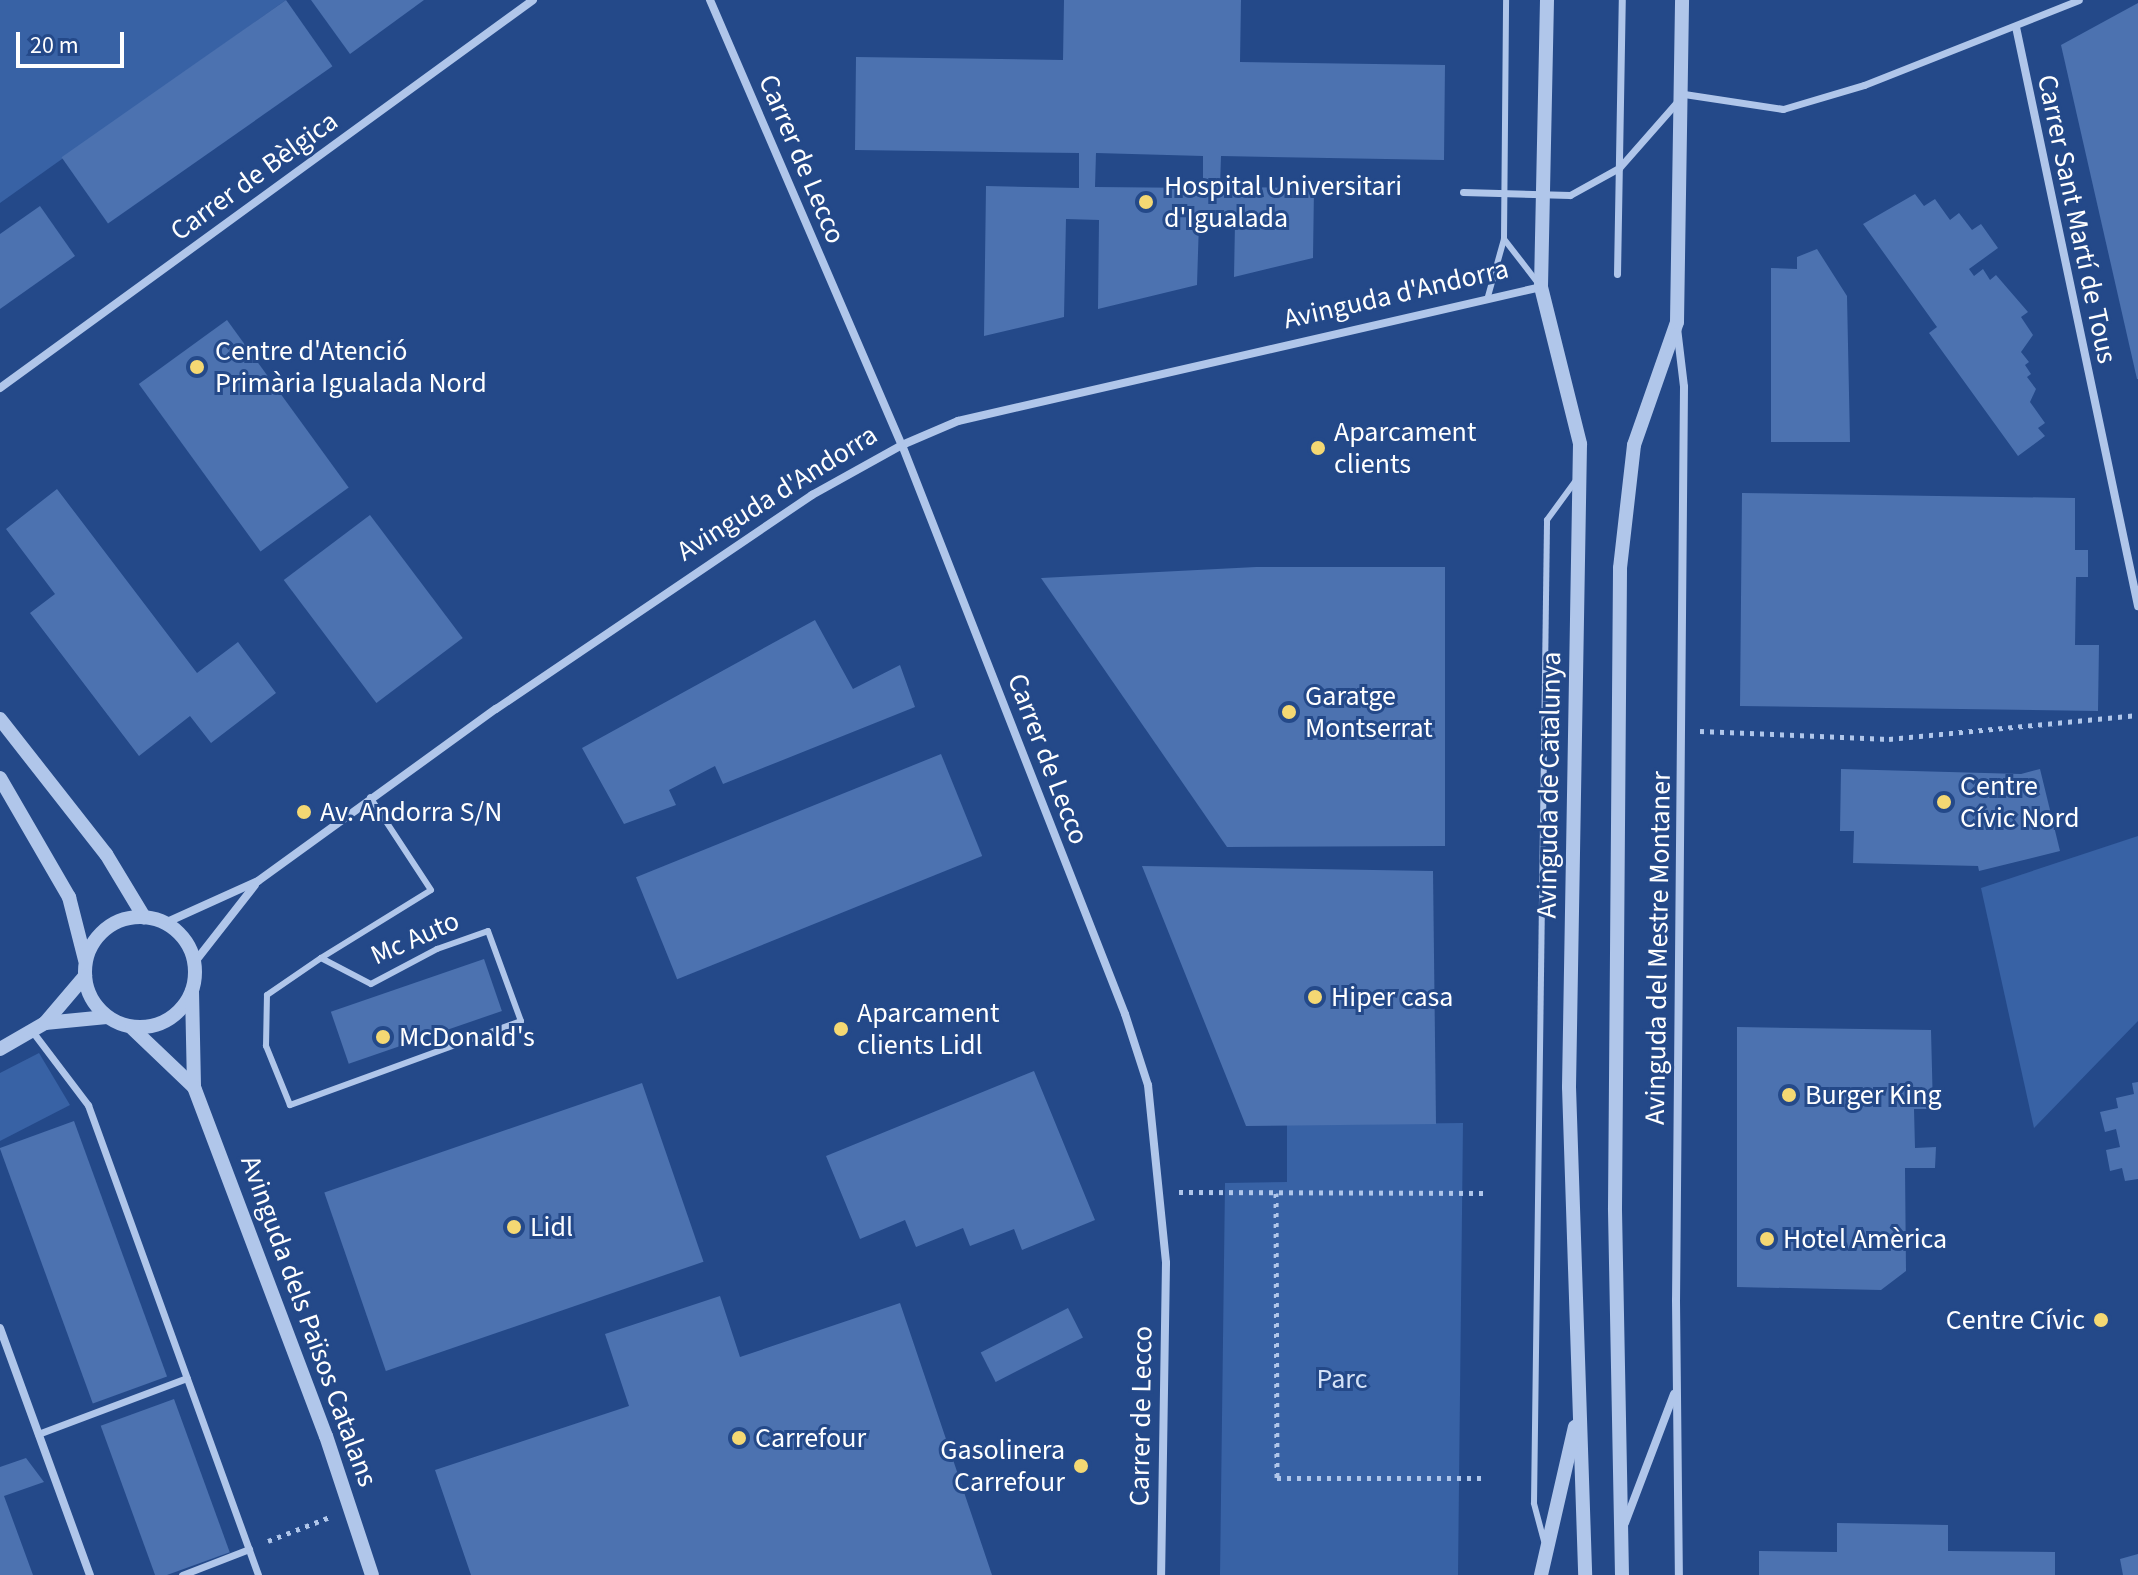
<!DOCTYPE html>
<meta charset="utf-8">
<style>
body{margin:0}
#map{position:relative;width:2138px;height:1575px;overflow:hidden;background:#244989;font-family:"Source Sans 3",sans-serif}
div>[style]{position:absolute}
.green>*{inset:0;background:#3862a5}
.building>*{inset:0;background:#4c72b0;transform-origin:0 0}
.path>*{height:5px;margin-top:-2.5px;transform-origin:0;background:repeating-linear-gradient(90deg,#b0c6ea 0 4px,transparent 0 10px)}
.service>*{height:6px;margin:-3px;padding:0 3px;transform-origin:3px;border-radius:3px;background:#b0c6ea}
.pedestrian>*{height:7px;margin:-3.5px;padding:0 3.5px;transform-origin:3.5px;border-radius:3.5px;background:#b0c6ea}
.minor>*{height:8px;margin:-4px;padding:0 4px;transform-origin:4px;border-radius:4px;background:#b0c6ea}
.tertiary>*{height:14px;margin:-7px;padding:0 7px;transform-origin:7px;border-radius:7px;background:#b0c6ea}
.tertiary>.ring{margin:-7px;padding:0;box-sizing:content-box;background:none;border:14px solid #b0c6ea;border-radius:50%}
.dots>*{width:22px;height:22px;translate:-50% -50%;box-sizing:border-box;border:4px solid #244989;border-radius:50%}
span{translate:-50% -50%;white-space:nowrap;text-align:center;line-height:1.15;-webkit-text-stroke:6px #244989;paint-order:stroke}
.street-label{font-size:28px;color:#fff}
.poi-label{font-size:28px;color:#fff}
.left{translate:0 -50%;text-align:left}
.right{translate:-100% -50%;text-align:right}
.park-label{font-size:28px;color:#d4e2f7}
.scale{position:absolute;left:16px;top:32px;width:108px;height:36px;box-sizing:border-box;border:4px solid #fff;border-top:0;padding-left:10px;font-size:24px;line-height:28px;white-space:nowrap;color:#fff;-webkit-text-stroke:6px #244989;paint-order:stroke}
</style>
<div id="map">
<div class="green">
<i style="clip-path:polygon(0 0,286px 0,0 203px)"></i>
<i style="clip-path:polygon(2138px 836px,2138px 1021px,2034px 1128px,1981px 888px)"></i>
<i style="clip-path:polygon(39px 1053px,70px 1105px,0 1141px,0 1073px)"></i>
<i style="clip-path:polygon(1463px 1123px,1458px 1575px,1220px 1575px,1225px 1183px,1287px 1182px,1287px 1125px)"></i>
</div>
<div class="building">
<i style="left:286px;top:0;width:81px;height:274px;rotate:55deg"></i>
<i style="clip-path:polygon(311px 0,424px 0,350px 54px)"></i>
<i style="clip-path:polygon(evenodd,1064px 0,1241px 0,1240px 62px,1445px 65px,1444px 160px,1221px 156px,1220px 187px,1314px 188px,1313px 258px,1234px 277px,1235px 223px,1199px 222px,1197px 285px,1098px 309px,1099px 220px,1066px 219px,1064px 317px,984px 336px,986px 186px,1079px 188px,1079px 153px,855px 150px,856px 57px,1063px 60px,1064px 0,1096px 153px,1203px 156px,1203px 188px,1095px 187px,1096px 153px)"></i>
<i style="clip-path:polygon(2138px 3px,2138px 379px,2137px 379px,2061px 45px)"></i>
<i style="clip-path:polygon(1915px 194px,1924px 206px,1935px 199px,1950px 220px,1959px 213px,1972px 230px,1981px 224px,1998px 248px,1969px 269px,1974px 276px,1983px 269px,1990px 280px,1996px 275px,2028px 312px,2021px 317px,2033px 335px,2021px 352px,2029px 362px,2025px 365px,2031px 374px,2027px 377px,2036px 389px,2030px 402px,2045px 423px,2038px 428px,2045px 436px,2018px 456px,1929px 333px,1937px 327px,1863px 224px)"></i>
<i style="clip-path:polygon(40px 206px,75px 256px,0 309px,0 234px)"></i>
<i style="clip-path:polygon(1817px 249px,1847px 296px,1850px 442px,1771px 442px,1771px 268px,1797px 269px,1797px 257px)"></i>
<i style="left:227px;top:320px;width:207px;height:109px;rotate:54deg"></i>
<i style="clip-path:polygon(57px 489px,197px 673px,238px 642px,276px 693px,211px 743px,190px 716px,139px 756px,30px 613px,55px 594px,6px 529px)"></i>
<i style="clip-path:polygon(1742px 493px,2075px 498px,2075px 550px,2088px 550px,2088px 577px,2076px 577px,2075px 645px,2099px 645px,2098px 711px,1740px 706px)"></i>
<i style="left:370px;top:515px;width:154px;height:108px;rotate:53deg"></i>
<i style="clip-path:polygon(1256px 567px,1445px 567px,1445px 846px,1227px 847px,1041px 578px)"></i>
<i style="clip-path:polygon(815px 620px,853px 689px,900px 665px,915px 707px,723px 784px,715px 766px,669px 790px,676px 805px,624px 824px,582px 748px)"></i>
<i style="left:941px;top:754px;width:110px;height:329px;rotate:68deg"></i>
<i style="clip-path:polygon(1841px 769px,2021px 774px,2040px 769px,2060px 851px,1979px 871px,1978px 866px,1853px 863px,1854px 831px,1840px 831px)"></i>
<i style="clip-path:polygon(1142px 866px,1433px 871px,1436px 1124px,1246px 1126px)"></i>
<i style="left:484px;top:959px;width:55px;height:162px;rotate:71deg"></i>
<i style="clip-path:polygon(1737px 1027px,1931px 1030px,1933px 1109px,1914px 1109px,1915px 1148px,1936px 1147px,1935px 1168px,1905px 1168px,1906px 1271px,1881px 1290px,1737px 1287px)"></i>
<i style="clip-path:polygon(1034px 1071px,1095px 1220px,1022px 1250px,1014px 1229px,970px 1246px,963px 1228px,916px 1247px,905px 1220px,860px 1239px,826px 1156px)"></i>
<i style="clip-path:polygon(2138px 1082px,2138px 1179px,2125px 1181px,2122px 1168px,2110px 1171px,2106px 1150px,2120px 1147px,2116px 1129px,2105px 1132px,2100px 1112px,2118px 1108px,2116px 1098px,2134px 1094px,2132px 1083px)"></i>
<i style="left:642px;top:1083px;width:189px;height:336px;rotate:71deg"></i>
<i style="left:74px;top:1121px;width:272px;height:79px;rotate:70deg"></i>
<i style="clip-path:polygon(720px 1296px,740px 1357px,900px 1303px,992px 1575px,471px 1575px,435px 1470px,629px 1406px,605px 1334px)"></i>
<i style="left:1068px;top:1308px;width:33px;height:98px;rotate:63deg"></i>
<i style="left:174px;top:1399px;width:163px;height:78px;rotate:70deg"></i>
<i style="clip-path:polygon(26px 1458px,44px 1482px,4px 1496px,33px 1575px,0 1575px,0 1467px)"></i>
<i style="clip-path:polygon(1837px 1523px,1948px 1525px,1948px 1551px,2055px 1552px,2055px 1575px,1759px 1575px,1759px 1551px,1837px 1552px)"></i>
<i style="clip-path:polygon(2138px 1554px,2138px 1575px,2123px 1575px,2120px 1559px)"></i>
</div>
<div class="path">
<i style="left:1700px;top:731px;width:189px;rotate:2.4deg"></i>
<i style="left:1889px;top:739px;width:250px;rotate:-5.5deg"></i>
<i style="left:1179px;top:1192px;width:307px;rotate:0.2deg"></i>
<i style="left:1276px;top:1193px;width:285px;rotate:89.8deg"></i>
<i style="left:1277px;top:1478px;width:210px"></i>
<i style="left:268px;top:1541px;width:66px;rotate:-21.2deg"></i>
</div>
<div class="service">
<i style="left:1504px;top:239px;width:56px;rotate:52.3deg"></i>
<i style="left:1487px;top:300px;width:63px;rotate:-74.4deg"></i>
<i style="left:1504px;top:239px;width:239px;rotate:-89.5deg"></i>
<i style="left:321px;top:958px;width:56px;rotate:27.5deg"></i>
<i style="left:371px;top:984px;width:75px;rotate:-27.9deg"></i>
<i style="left:437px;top:949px;width:54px;rotate:-19.4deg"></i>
<i style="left:488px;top:931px;width:96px;rotate:69.9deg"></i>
<i style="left:521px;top:1021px;width:246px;rotate:160deg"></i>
<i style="left:290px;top:1105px;width:64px;rotate:-112.1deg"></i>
<i style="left:266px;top:1046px;width:51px;rotate:-88.9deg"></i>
<i style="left:267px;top:995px;width:65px;rotate:-34.4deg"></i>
<i style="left:321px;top:958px;width:129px;rotate:-31.7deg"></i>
<i style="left:431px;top:890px;width:111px;rotate:-123.3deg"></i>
<i style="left:1544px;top:1541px;width:39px;rotate:-105deg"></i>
<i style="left:1534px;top:1503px;width:983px;rotate:-89.24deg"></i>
<i style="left:1547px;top:520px;width:51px;rotate:-53.8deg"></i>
</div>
<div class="pedestrian">
<i style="left:1463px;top:192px;width:107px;rotate:1.6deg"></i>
<i style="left:1570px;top:195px;width:56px;rotate:-28.9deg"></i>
<i style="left:1619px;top:168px;width:98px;rotate:-48.7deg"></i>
<i style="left:1684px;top:94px;width:100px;rotate:8.6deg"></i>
<i style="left:1783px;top:109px;width:84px;rotate:-16.5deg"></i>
<i style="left:1864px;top:85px;width:231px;rotate:-21.6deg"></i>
<i style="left:1617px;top:274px;width:274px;rotate:-89deg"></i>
<i style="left:32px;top:1031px;width:93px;rotate:52.9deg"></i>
<i style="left:88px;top:1105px;width:500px;rotate:70.1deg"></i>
<i style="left:38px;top:1434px;width:159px;rotate:-20.6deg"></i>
<i style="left:182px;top:1575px;width:72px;rotate:-21.2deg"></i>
</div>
<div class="minor">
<i style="left:710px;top:0;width:485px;rotate:66.7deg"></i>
<i style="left:902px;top:445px;width:611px;rotate:68.6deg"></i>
<i style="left:1125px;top:1014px;width:75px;rotate:72.1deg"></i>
<i style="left:1148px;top:1085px;width:179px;rotate:84.2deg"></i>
<i style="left:1166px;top:1263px;width:312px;rotate:90.9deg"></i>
<i style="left:2016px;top:27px;width:592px;rotate:78.1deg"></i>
<i style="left:1677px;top:328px;width:59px;rotate:83.2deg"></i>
<i style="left:1684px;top:387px;width:913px;rotate:90.5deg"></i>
<i style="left:1676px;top:1300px;width:275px;rotate:89.4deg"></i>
<i style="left:0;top:388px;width:659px;rotate:-36.05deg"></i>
<i style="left:165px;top:923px;width:102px;rotate:-24.3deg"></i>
<i style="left:258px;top:881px;width:294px;rotate:-35.9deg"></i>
<i style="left:496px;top:709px;width:382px;rotate:-34.1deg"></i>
<i style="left:812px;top:495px;width:103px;rotate:-29.1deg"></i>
<i style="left:902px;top:445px;width:61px;rotate:-23.2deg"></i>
<i style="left:958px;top:421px;width:598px;rotate:-12.94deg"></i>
<i style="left:194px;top:963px;width:99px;rotate:-52deg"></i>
<i style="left:0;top:1328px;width:263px;rotate:70deg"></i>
<i style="left:1625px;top:1523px;width:138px;rotate:-69.2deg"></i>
</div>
<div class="tertiary">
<i style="left:1547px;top:0;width:287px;rotate:91.2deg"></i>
<i style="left:1541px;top:287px;width:162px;rotate:76deg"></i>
<i style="left:1580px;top:444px;width:643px;rotate:90.98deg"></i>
<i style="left:1569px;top:1087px;width:488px;rotate:88.1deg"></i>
<i style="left:0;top:719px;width:172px;rotate:51.9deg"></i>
<i style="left:106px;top:854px;width:74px;rotate:58.9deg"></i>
<i style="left:0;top:778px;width:138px;rotate:59.9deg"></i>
<i style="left:69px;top:897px;width:65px;rotate:75.7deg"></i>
<i class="ring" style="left:85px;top:917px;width:96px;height:96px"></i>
<i style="left:192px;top:991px;width:96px;rotate:88.8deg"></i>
<i style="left:194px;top:1087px;width:373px;rotate:69.3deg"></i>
<i style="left:326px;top:1436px;width:146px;rotate:71.7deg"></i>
<i style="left:45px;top:1023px;width:62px;rotate:-5.5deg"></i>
<i style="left:132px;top:1028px;width:86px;rotate:43.6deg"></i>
<i style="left:0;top:1049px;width:52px;rotate:-30deg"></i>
<i style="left:45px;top:1023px;width:62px;rotate:-49.6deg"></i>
<i style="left:1541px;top:1575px;width:152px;rotate:-77.1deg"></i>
<i style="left:1622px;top:1575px;width:367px;rotate:-91.1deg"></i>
<i style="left:1615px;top:1208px;width:640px;rotate:-89.55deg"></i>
<i style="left:1620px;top:568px;width:124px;rotate:-83.5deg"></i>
<i style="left:1634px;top:445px;width:130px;rotate:-70.7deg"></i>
<i style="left:1677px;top:322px;width:322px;rotate:-89.1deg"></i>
</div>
<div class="dots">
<i style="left:1146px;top:202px;background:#f4d873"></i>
<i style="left:197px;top:367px;background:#f4d873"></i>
<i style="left:1318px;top:448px;background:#f4d873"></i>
<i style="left:1289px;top:712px;background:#f4d873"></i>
<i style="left:1944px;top:802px;background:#f4d873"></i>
<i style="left:304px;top:812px;background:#f4d873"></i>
<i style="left:1315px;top:997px;background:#f4d873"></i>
<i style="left:841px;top:1029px;background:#f4d873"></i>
<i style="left:383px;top:1037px;background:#f4d873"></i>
<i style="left:1789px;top:1095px;background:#f4d873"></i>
<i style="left:514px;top:1227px;background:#f4d873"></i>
<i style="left:1767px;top:1239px;background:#f4d873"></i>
<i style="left:2101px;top:1320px;background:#f4d873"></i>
<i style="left:739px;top:1438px;background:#f4d873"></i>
<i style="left:1081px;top:1466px;background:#f4d873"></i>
</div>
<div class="street-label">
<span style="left:802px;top:159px;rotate:67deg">Carrer de Lecco</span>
<span style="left:254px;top:176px;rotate:-36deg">Carrer de Bèlgica</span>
<span style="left:2077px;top:219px;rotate:78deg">Carrer Sant Martí de Tous</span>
<span style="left:1396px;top:294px;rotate:-13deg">Avinguda d'Andorra</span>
<span style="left:777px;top:493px;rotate:-32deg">Avinguda d'Andorra</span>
<span style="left:1048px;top:759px;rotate:69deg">Carrer de Lecco</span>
<span style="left:1549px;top:785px;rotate:-89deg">Avinguda de Catalunya</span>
<span style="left:415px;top:938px;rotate:-24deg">Mc Auto</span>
<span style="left:1658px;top:948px;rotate:-89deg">Avinguda del Mestre Montaner</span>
<span style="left:309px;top:1321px;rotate:70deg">Avinguda dels Països Catalans</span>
<span style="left:1141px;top:1416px;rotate:-89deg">Carrer de Lecco</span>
</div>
<div class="poi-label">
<span class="left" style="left:1164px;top:202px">Hospital Universitari<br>d'Igualada</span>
<span class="left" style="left:215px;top:367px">Centre d'Atenció<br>Primària Igualada Nord</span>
<span class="left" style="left:1334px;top:448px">Aparcament<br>clients</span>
<span class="left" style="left:1305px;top:712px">Garatge<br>Montserrat</span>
<span class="left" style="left:1960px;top:802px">Centre<br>Cívic Nord</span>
<span class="left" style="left:320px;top:812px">Av. Andorra S/N</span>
<span class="left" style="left:1331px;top:997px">Hiper casa</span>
<span class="left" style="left:857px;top:1029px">Aparcament<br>clients Lidl</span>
<span class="left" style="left:399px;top:1037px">McDonald's</span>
<span class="left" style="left:1805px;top:1095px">Burger King</span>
<span class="left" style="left:530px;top:1227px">Lidl</span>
<span class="left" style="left:1783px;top:1239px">Hotel Amèrica</span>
<span class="right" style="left:2085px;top:1320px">Centre Cívic</span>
<span class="left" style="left:755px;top:1438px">Carrefour</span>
<span class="right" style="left:1065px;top:1466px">Gasolinera<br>Carrefour</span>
</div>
<div class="park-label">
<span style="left:1342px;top:1379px">Parc</span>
</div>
<div class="scale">20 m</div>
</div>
